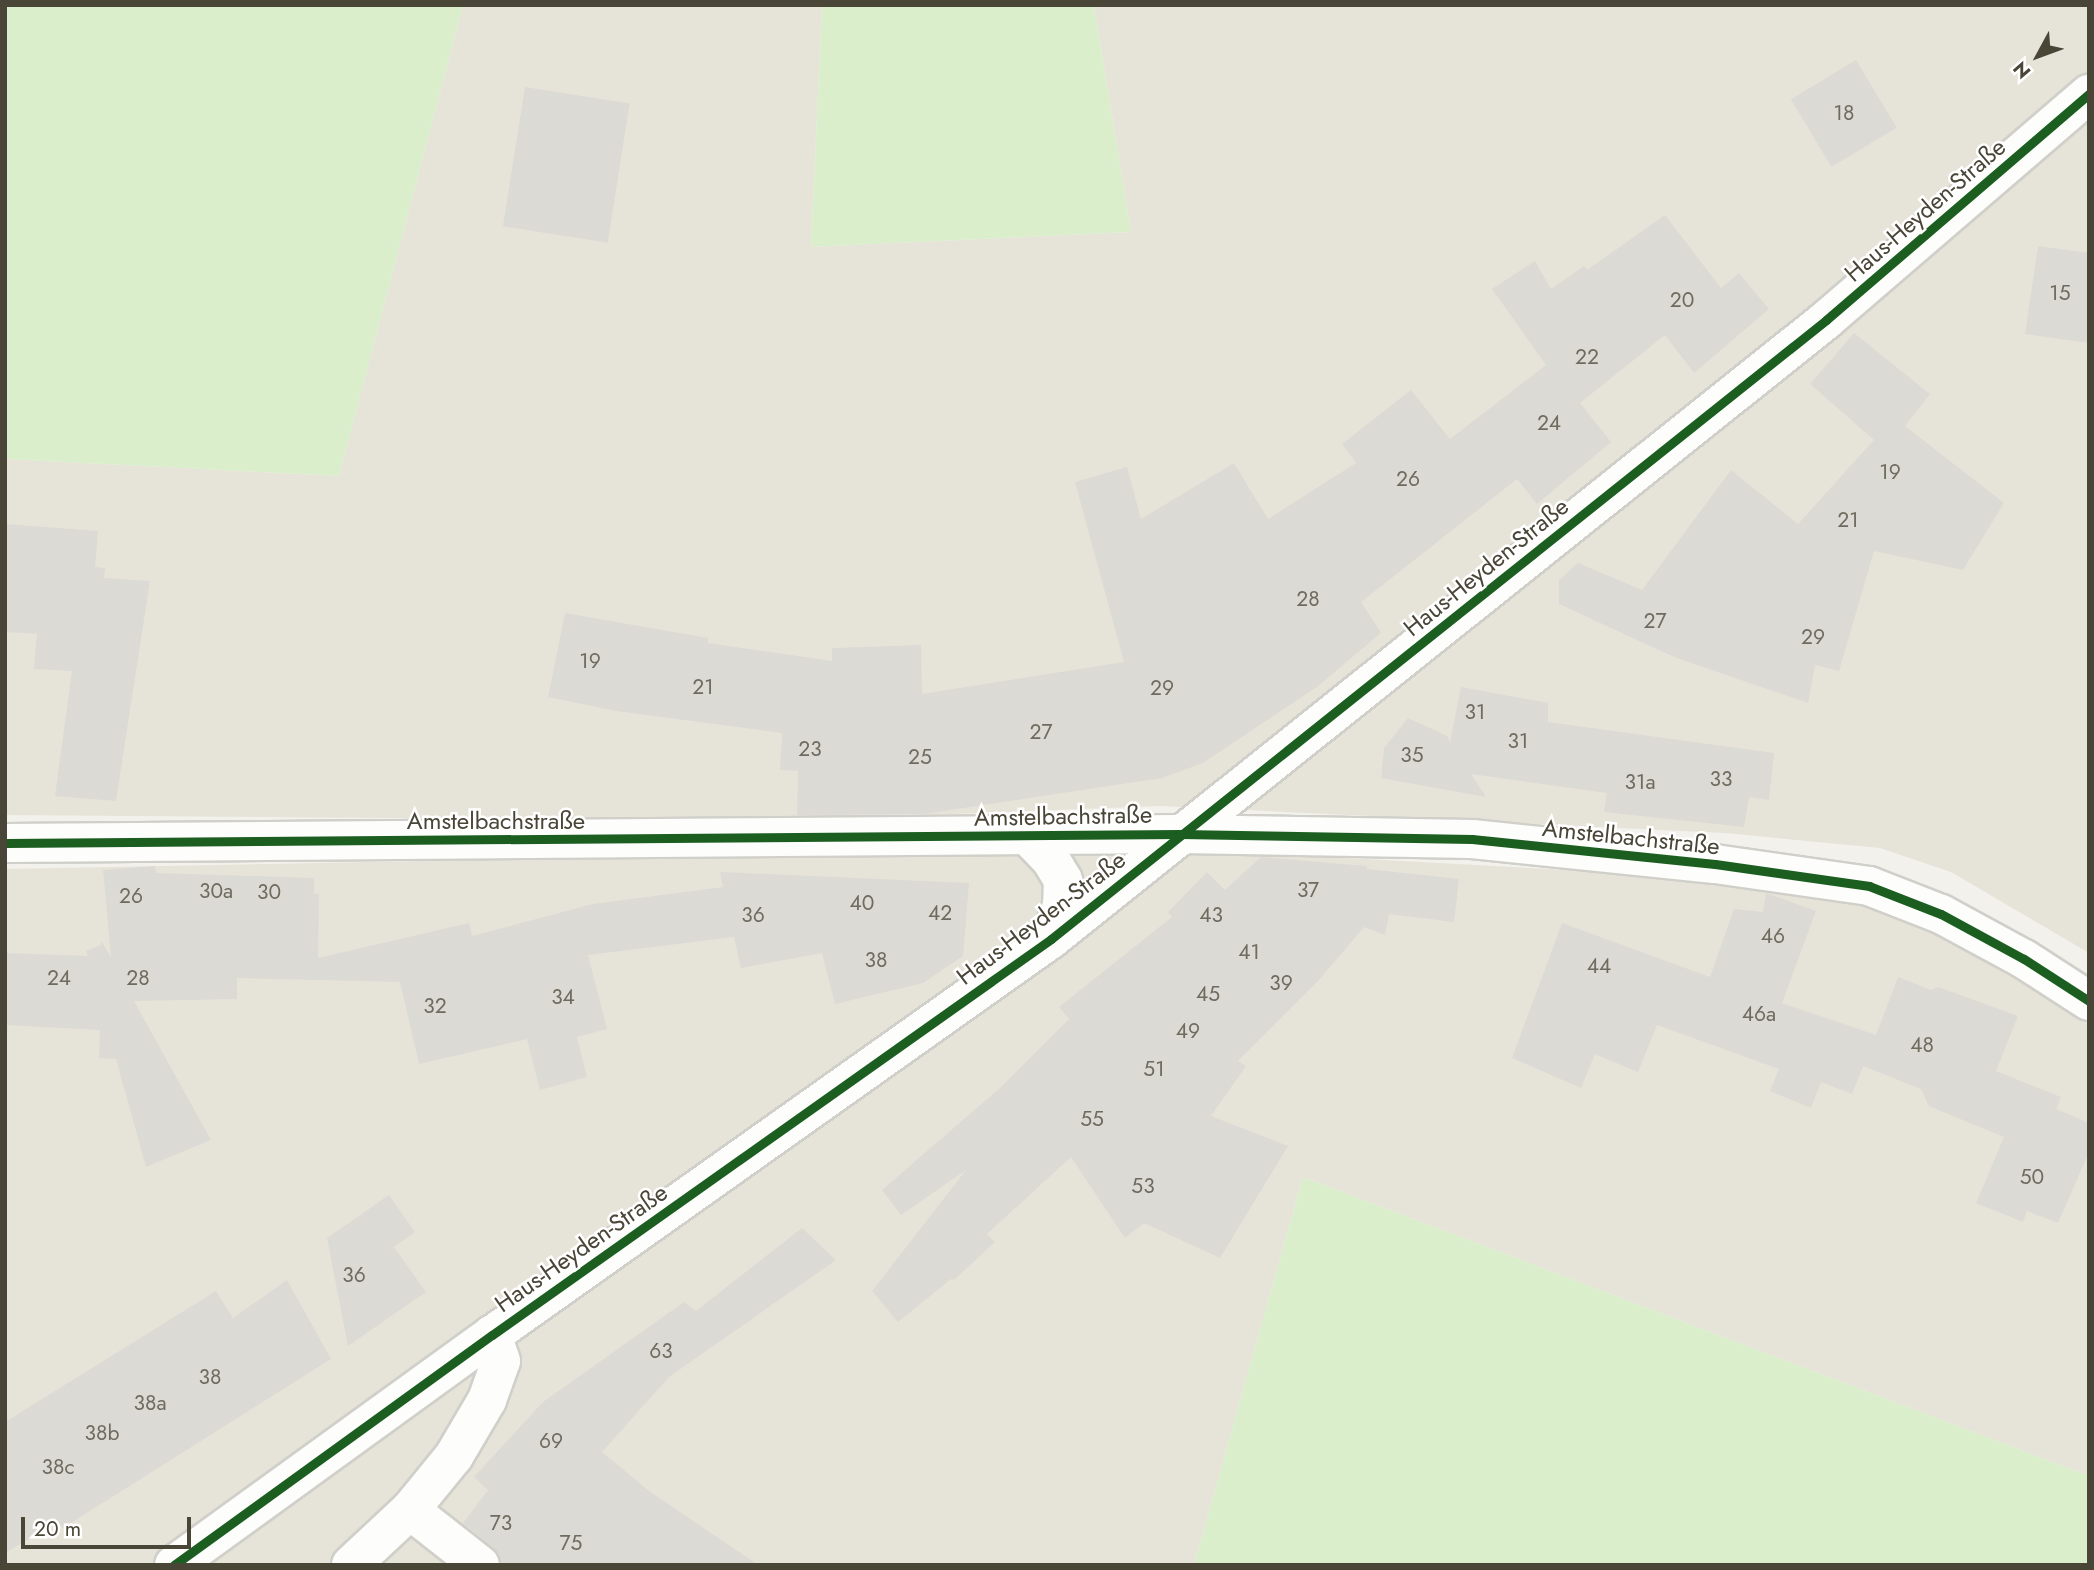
<!DOCTYPE html>
<meta charset="utf-8">
<style>
body{margin:0}
#map{position:relative;width:2094px;height:1570px;overflow:hidden;background:#f2f1ec;font-family:Jost,sans-serif}
div>[style]{position:absolute}
.residential>*{inset:0;background:#e6e4d9}
.green>*{inset:0;background:#dbeecb}
.building>*{inset:0;background:#dcdad4;transform-origin:0 0}
.roads{filter:drop-shadow(2px 0 #d0cfc9) drop-shadow(-2px 0 #d0cfc9) drop-shadow(0 2px #d0cfc9) drop-shadow(0 -2px #d0cfc9)}
.minor>*{height:38px;margin:-19px;padding:0 19px;transform-origin:19px;border-radius:19px;background:#fdfdfc}
.tertiary>*{height:38px;margin:-19px;padding:0 19px;transform-origin:19px;border-radius:19px;background:#fdfdfc}
.cycleway>*{height:9px;margin:-4.5px;padding:0 4.5px;transform-origin:4.5px;border-radius:4.5px;background:#1b5e20}
span{translate:-50% -50%;white-space:nowrap;text-align:center;line-height:1.15;-webkit-text-stroke:5px #fff;paint-order:stroke}
.number-label{font-size:21px;color:#6e6b5f}
.number-label span{-webkit-text-stroke-width:0}
.street-label{font-size:24px;color:#494537}
.frame{position:absolute;inset:0;border:7px solid #494537;pointer-events:none}
.north{position:absolute;left:2003px;top:21px;width:70px;height:70px;-webkit-text-stroke:5px #fff;paint-order:stroke;rotate:229deg;font-size:19px;font-weight:700;line-height:28px;text-align:center;color:#494537}
.north::after{content:'';display:block;margin:auto;width:24px;height:32px;background:#494537;clip-path:polygon(50% 0,100% 100%,50% 72%,0 100%)}
.scale{position:absolute;left:21px;top:1517px;width:170px;height:32px;box-sizing:border-box;border:4px solid #494537;border-top:0;padding-left:9px;font-size:21px;line-height:24px;white-space:nowrap;color:#494537;-webkit-text-stroke:5px #fff;paint-order:stroke}
</style>
<div id="map">
<div class="residential">
<i style="clip-path:polygon(463px 5px,822px 5px,811px 247px,1131px 232px,1094px 5px,2089px 5px,2089px 953px,1951px 872px,1880px 848px,1725px 833px,1160px 806px,767px 821px,5px 815px,5px 459px,339px 476px)"></i>
<i style="clip-path:polygon(1144px 847px,1713px 878px,1860px 899px,1935px 929px,2012px 973px,2089px 1024px,2089px 1476px,1303px 1177px,1194px 1565px,5px 1565px,5px 869px)"></i>
</div>
<div class="green">
<i style="clip-path:polygon(5px 5px,463px 5px,339px 476px,5px 459px)"></i>
<i style="clip-path:polygon(822px 5px,1094px 5px,1131px 232px,811px 247px)"></i>
<i style="clip-path:polygon(1303px 1177px,2089px 1476px,2089px 1565px,1194px 1565px)"></i>
</div>
<div class="building">
<i style="left:1856px;top:60px;width:79px;height:76px;rotate:59deg"></i>
<i style="left:525px;top:87px;width:106px;height:141px;rotate:9deg"></i>
<i style="clip-path:polygon(1665px 215px,1721px 288px,1739px 273px,1769px 309px,1694px 373px,1665px 335px,1580px 403px,1611px 442px,1537px 504px,1517px 479px,1361px 602px,1381px 633px,1318px 686px,1203px 763px,1162px 778px,924px 814px,797px 815px,798px 771px,780px 770px,782px 733px,616px 711px,548px 697px,565px 613px,708px 638px,708px 643px,832px 661px,832px 648px,921px 645px,922px 694px,1124px 662px,1075px 482px,1127px 467px,1141px 519px,1234px 463px,1268px 519px,1356px 463px,1342px 444px,1411px 390px,1450px 439px,1546px 365px,1492px 289px,1535px 261px,1551px 289px,1584px 266px,1587px 270px)"></i>
<i style="clip-path:polygon(2038px 246px,2089px 253px,2089px 343px,2025px 334px)"></i>
<i style="clip-path:polygon(1854px 333px,1930px 394px,1905px 426px,2004px 503px,1963px 570px,1874px 551px,1839px 671px,1815px 665px,1808px 703px,1674px 657px,1559px 604px,1559px 580px,1578px 563px,1642px 590px,1731px 470px,1798px 524px,1874px 440px,1810px 384px)"></i>
<i style="clip-path:polygon(5px 524px,98px 531px,95px 567px,105px 568px,104px 578px,150px 581px,116px 801px,55px 796px,72px 671px,34px 669px,37px 634px,5px 632px)"></i>
<i style="clip-path:polygon(1461px 687px,1548px 703px,1548px 722px,1774px 753px,1769px 800px,1749px 797px,1744px 827px,1604px 812px,1607px 793px,1471px 774px,1486px 797px,1381px 778px,1384px 748px,1408px 718px,1447px 736px,1450px 742px)"></i>
<i style="clip-path:polygon(1261px 857px,1367px 866px,1367px 869px,1459px 879px,1454px 922px,1389px 914px,1385px 935px,1364px 927px,1318px 981px,1238px 1061px,1246px 1066px,1211px 1116px,1288px 1146px,1220px 1258px,1144px 1223px,1125px 1238px,1071px 1157px,987px 1234px,995px 1242px,954px 1280px,951px 1279px,898px 1322px,872px 1291px,966px 1170px,901px 1215px,882px 1190px,1000px 1088px,1069px 1019px,1059px 1007px,1172px 917px,1168px 912px,1207px 872px,1225px 890px)"></i>
<i style="clip-path:polygon(155px 866px,156px 873px,314px 878px,314px 894px,319px 894px,318px 958px,469px 923px,472px 936px,593px 904px,723px 887px,720px 872px,969px 883px,963px 956px,923px 983px,835px 1004px,822px 953px,741px 968px,734px 937px,588px 955px,607px 1029px,577px 1037px,587px 1077px,540px 1090px,527px 1039px,419px 1064px,400px 982px,237px 978px,237px 999px,134px 1001px,211px 1140px,146px 1167px,116px 1059px,99px 1058px,100px 1030px,5px 1025px,5px 953px,88px 956px,86px 951px,101px 945px,101px 941px,111px 957px,103px 870px)"></i>
<i style="clip-path:polygon(1766px 893px,1816px 911px,1782px 1003px,1876px 1035px,1898px 977px,1931px 990px,1938px 987px,2018px 1016px,1996px 1071px,2061px 1097px,2056px 1109px,2089px 1123px,2089px 1152px,2058px 1223px,2027px 1211px,2023px 1222px,1976px 1203px,2004px 1137px,1929px 1106px,1921px 1089px,1863px 1066px,1866px 1059px,1852px 1094px,1821px 1082px,1811px 1108px,1770px 1091px,1779px 1069px,1657px 1025px,1638px 1072px,1595px 1054px,1581px 1088px,1512px 1058px,1562px 923px,1710px 977px,1734px 909px,1763px 912px)"></i>
<i style="clip-path:polygon(389px 1195px,415px 1232px,394px 1247px,426px 1292px,348px 1346px,327px 1238px)"></i>
<i style="clip-path:polygon(802px 1228px,836px 1260px,669px 1377px,602px 1452px,649px 1491px,758px 1565px,501px 1565px,494px 1548px,463px 1523px,488px 1490px,474px 1477px,543px 1402px,684px 1302px,696px 1311px)"></i>
<i style="clip-path:polygon(287px 1280px,331px 1359px,63px 1528px,58px 1522px,5px 1553px,5px 1422px,216px 1291px,233px 1318px)"></i>
</div>
<div class="roads">
<div class="minor">
<i style="left:1028px;top:836px;width:33px;rotate:46deg"></i>
<i style="left:1051px;top:860px;width:23px;rotate:59deg"></i>
<i style="left:1063px;top:880px;width:25px;rotate:92deg"></i>
<i style="left:1062px;top:905px;width:36px;rotate:108deg"></i>
<i style="left:410px;top:1510px;width:89px;rotate:38.2deg"></i>
<i style="left:174px;top:1565px;width:392px;rotate:-35.9deg"></i>
<i style="left:492px;top:1335px;width:685px;rotate:-35.31deg"></i>
<i style="left:1051px;top:939px;width:992px;rotate:-38.61deg"></i>
<i style="left:1826px;top:320px;width:347px;rotate:-40.7deg"></i>
<i style="left:351px;top:1565px;width:81px;rotate:-43deg"></i>
<i style="left:410px;top:1510px;width:70px;rotate:-50.8deg"></i>
<i style="left:454px;top:1456px;width:65px;rotate:-59.5deg"></i>
<i style="left:487px;top:1400px;width:41px;rotate:-70.3deg"></i>
<i style="left:501px;top:1361px;width:28px;rotate:-109deg"></i>
</div>
<div class="tertiary">
<i style="left:5px;top:843px;width:1176px;rotate:-0.44deg"></i>
<i style="left:1181px;top:834px;width:291px;rotate:1deg"></i>
<i style="left:1472px;top:839px;width:244px;rotate:5.9deg"></i>
<i style="left:1715px;top:864px;width:156px;rotate:8.1deg"></i>
<i style="left:1869px;top:886px;width:77px;rotate:21.3deg"></i>
<i style="left:1941px;top:914px;width:94px;rotate:28.5deg"></i>
<i style="left:2024px;top:959px;width:77px;rotate:32.9deg"></i>
</div>
</div>
<div class="cycleway">
<i style="left:5px;top:843px;width:1176px;rotate:-0.44deg"></i>
<i style="left:1181px;top:834px;width:291px;rotate:1deg"></i>
<i style="left:1472px;top:839px;width:244px;rotate:5.9deg"></i>
<i style="left:1715px;top:864px;width:156px;rotate:8.1deg"></i>
<i style="left:1869px;top:886px;width:77px;rotate:21.3deg"></i>
<i style="left:1941px;top:914px;width:94px;rotate:28.5deg"></i>
<i style="left:2024px;top:959px;width:77px;rotate:32.9deg"></i>
<i style="left:174px;top:1565px;width:392px;rotate:-35.9deg"></i>
<i style="left:492px;top:1335px;width:685px;rotate:-35.31deg"></i>
<i style="left:1051px;top:939px;width:992px;rotate:-38.61deg"></i>
<i style="left:1826px;top:320px;width:347px;rotate:-40.7deg"></i>
</div>
<div class="number-label">
<span style="left:1844px;top:113px">18</span>
<span style="left:2060px;top:293px">15</span>
<span style="left:1682px;top:300px">20</span>
<span style="left:1587px;top:357px">22</span>
<span style="left:1549px;top:423px">24</span>
<span style="left:1890px;top:472px">19</span>
<span style="left:1408px;top:479px">26</span>
<span style="left:1848px;top:520px">21</span>
<span style="left:1308px;top:599px">28</span>
<span style="left:1655px;top:621px">27</span>
<span style="left:1813px;top:637px">29</span>
<span style="left:590px;top:661px">19</span>
<span style="left:703px;top:687px">21</span>
<span style="left:1162px;top:688px">29</span>
<span style="left:1475px;top:712px">31</span>
<span style="left:1041px;top:732px">27</span>
<span style="left:1518px;top:741px">31</span>
<span style="left:810px;top:749px">23</span>
<span style="left:1412px;top:755px">35</span>
<span style="left:920px;top:757px">25</span>
<span style="left:1721px;top:779px">33</span>
<span style="left:1640px;top:782px">31a</span>
<span style="left:1308px;top:890px">37</span>
<span style="left:216px;top:891px">30a</span>
<span style="left:269px;top:892px">30</span>
<span style="left:131px;top:896px">26</span>
<span style="left:862px;top:903px">40</span>
<span style="left:940px;top:913px">42</span>
<span style="left:753px;top:915px">36</span>
<span style="left:1211px;top:915px">43</span>
<span style="left:1773px;top:936px">46</span>
<span style="left:1249px;top:952px">41</span>
<span style="left:876px;top:960px">38</span>
<span style="left:1599px;top:966px">44</span>
<span style="left:59px;top:978px">24</span>
<span style="left:138px;top:978px">28</span>
<span style="left:1281px;top:983px">39</span>
<span style="left:1208px;top:994px">45</span>
<span style="left:563px;top:997px">34</span>
<span style="left:435px;top:1006px">32</span>
<span style="left:1759px;top:1014px">46a</span>
<span style="left:1188px;top:1031px">49</span>
<span style="left:1922px;top:1045px">48</span>
<span style="left:1154px;top:1069px">51</span>
<span style="left:1092px;top:1119px">55</span>
<span style="left:2032px;top:1177px">50</span>
<span style="left:1143px;top:1186px">53</span>
<span style="left:354px;top:1275px">36</span>
<span style="left:661px;top:1351px">63</span>
<span style="left:210px;top:1377px">38</span>
<span style="left:150px;top:1403px">38a</span>
<span style="left:102px;top:1433px">38b</span>
<span style="left:551px;top:1441px">69</span>
<span style="left:58px;top:1467px">38c</span>
<span style="left:501px;top:1523px">73</span>
<span style="left:571px;top:1543px">75</span>
</div>
<div class="street-label">
<span style="left:1925px;top:210px;rotate:-41deg">Haus-Heyden-Straße</span>
<span style="left:1486px;top:567px;rotate:-39deg">Haus-Heyden-Straße</span>
<span style="left:1063px;top:816px;rotate:-1deg">Amstelbachstraße</span>
<span style="left:496px;top:821px">Amstelbachstraße</span>
<span style="left:1631px;top:837px;rotate:6deg">Amstelbachstraße</span>
<span style="left:1041px;top:918px;rotate:-37deg">Haus-Heyden-Straße</span>
<span style="left:581px;top:1248px;rotate:-35deg">Haus-Heyden-Straße</span>
</div>
<div class="frame"></div>
<div class="north">N</div>
<div class="scale">20 m</div>
</div>
